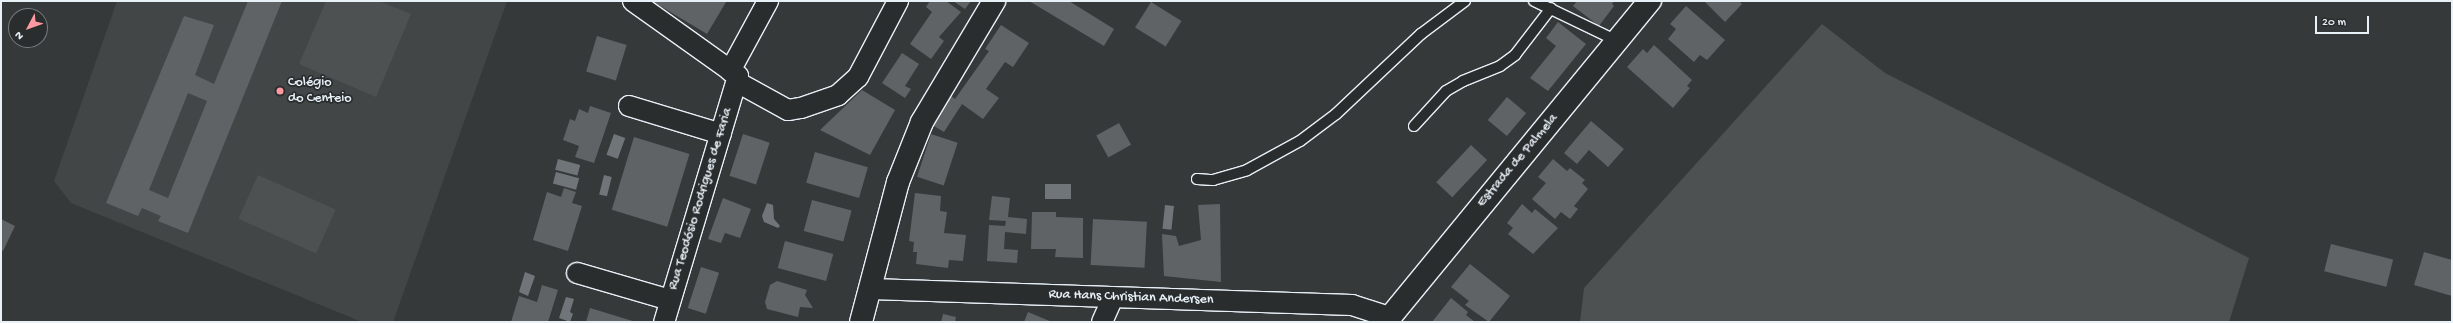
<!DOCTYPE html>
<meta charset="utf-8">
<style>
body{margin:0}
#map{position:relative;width:2453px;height:323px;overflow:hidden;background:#35393a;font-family:"Gochi Hand",sans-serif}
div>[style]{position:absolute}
.built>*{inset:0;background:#424647}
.green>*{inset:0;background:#4d5152;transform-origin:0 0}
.water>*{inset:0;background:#707579;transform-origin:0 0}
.building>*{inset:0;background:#5f6365;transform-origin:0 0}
.roads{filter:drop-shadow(1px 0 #e8f1f8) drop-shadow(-1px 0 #e8f1f8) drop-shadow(0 1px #e8f1f8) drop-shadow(0 -1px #e8f1f8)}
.service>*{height:10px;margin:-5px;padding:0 5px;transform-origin:5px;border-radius:5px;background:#2a2d2e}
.minor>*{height:20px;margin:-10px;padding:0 10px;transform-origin:10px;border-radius:10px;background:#2a2d2e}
.tertiary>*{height:22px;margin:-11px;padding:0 11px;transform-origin:11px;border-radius:11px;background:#2a2d2e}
.dots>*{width:11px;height:11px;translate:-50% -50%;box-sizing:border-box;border:2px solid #2a2d2e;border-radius:50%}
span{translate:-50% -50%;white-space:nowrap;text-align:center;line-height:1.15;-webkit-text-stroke:3.5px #2a2d2e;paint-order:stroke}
.poi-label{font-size:14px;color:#e8f1f8}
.left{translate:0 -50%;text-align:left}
.street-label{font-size:14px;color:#e8f1f8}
.frame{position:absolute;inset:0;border:2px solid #e8f1f8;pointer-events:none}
.north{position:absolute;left:8px;top:8px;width:40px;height:40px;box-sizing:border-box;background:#2a2d2e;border:1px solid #767b7f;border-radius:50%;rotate:229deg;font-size:11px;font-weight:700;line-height:16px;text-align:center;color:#e8f1f8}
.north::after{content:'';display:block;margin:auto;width:14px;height:18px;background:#ff9aa2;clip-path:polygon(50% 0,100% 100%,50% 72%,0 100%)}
.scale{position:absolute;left:2315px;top:16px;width:54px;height:18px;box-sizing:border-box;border:2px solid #e8f1f8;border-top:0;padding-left:5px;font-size:12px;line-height:14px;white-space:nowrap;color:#e8f1f8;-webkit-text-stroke:3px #2a2d2e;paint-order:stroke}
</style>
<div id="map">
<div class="built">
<i style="clip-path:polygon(117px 1px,507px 1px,393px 322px,362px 322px,71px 203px,54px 181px)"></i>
</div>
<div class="green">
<i style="clip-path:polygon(326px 1px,379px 1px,411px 14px,376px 97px,299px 64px)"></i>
<i style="clip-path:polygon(1822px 24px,1885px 73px,2249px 258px,2229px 322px,1580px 322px,1584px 288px)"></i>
<i style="left:258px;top:175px;width:85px;height:48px;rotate:24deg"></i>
</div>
<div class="water">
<i style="left:614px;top:134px;width:12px;height:22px;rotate:20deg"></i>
<i style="left:558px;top:159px;width:23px;height:11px;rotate:15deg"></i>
<i style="left:556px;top:172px;width:24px;height:12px;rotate:15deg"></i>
<i style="left:604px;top:175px;width:8px;height:20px;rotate:14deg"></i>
<i style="left:1045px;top:184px;width:26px;height:15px"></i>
<i style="clip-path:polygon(767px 203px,773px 205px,774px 219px,780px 226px,778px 228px,764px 222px,762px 216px)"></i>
<i style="left:1165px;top:205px;width:9px;height:24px;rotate:6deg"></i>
<i style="clip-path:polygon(525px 272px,535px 276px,528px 296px,519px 292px)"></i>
<i style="clip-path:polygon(566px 297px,574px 299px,570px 312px,573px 314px,570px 322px,559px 318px)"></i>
</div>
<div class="building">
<i style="clip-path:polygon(evenodd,248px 1px,282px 1px,188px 233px,158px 221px,161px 216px,142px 208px,138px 216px,106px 203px,184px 16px,214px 25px,195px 75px,214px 84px,248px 1px,188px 93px,207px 101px,168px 198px,149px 190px,188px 93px)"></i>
<i style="clip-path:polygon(652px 1px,723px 1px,726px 2px,707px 34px)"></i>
<i style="clip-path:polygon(930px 1px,946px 1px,961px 12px,939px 37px,944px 41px,931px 59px,910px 44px,932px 12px,926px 7px)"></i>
<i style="clip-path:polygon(953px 1px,971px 1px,965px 9px)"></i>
<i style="clip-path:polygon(1029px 1px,1069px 1px,1114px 29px,1104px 46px)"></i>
<i style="clip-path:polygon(1577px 1px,1614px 1px,1612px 4px,1614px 6px,1599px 26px,1573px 6px)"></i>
<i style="clip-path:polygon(1704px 1px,1739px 1px,1742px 4px,1725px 22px)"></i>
<i style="left:1151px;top:2px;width:36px;height:30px;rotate:32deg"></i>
<i style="clip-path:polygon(1686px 6px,1725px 40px,1707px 60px,1700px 55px,1694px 62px,1668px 39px,1676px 29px,1670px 24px)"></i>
<i style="clip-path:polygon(1558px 22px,1586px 44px,1548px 91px,1530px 78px,1556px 46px,1546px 38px)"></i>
<i style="clip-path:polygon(1001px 25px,1029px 43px,1013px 67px,1005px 62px,986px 89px,999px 98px,983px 119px,962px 104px,944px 132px,929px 123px,948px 94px,955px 99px,989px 51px,985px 49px)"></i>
<i style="left:597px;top:36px;width:31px;height:37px;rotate:17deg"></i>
<i style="clip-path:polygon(1654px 45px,1692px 80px,1687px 86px,1690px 88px,1673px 108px,1627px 67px,1643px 49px,1647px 53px)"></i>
<i style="clip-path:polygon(902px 53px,919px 64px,905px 86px,911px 89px,905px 98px,882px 83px)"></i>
<i style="clip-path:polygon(862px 90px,895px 110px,870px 155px,820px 130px)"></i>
<i style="left:1507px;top:97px;width:25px;height:30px;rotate:40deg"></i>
<i style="clip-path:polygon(590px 106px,611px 113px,594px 163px,575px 157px,579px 146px,563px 140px,570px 119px,575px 121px,579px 109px,588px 113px)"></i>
<i style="clip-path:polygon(1591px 121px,1624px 149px,1608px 167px,1589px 150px,1577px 164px,1564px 153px)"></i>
<i style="left:1119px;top:123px;width:25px;height:26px;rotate:61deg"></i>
<i style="left:743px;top:134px;width:28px;height:44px;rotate:18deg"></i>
<i style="left:931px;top:134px;width:28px;height:45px;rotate:18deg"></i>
<i style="left:634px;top:137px;width:58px;height:76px;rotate:17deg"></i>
<i style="left:1471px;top:145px;width:22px;height:51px;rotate:43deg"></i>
<i style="left:815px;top:152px;width:55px;height:32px;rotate:16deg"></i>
<i style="clip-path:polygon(1553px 159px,1567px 171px,1570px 168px,1585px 180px,1582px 183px,1588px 189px,1574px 206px,1578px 209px,1570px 219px,1561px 212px,1555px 219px,1532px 199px,1546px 183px,1538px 177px)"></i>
<i style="clip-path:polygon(564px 188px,576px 192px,572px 203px,582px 206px,568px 251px,533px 240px,547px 192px,561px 197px)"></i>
<i style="clip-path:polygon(915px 193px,941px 196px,940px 211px,947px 212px,944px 233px,966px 235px,963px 261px,949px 260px,948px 268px,916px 264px,917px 252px,913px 252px,914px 242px,909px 241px)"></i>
<i style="clip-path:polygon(992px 196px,1010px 198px,1008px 217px,1027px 219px,1026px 234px,1005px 232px,1004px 249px,1018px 250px,1017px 263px,987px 261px,989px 225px,1005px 226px,1006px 221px,989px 220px)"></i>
<i style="clip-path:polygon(723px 198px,751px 209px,740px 238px,725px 233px,721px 243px,708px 239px)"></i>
<i style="left:812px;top:200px;width:41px;height:32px;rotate:15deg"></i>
<i style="clip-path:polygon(1220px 204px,1221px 282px,1164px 276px,1162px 234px,1176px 236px,1179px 246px,1201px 240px,1198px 205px)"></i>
<i style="clip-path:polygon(1522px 204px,1532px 213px,1535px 209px,1558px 228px,1533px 254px,1508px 234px,1513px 228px,1507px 223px)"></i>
<i style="clip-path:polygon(1032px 212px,1056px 212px,1056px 217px,1083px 218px,1083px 258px,1055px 257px,1056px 249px,1031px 249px)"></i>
<i style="clip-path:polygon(1px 219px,15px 226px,3px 251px,1px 250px)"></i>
<i style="left:1093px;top:219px;width:54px;height:46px;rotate:3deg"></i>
<i style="left:785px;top:241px;width:50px;height:28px;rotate:15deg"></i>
<i style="left:2331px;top:244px;width:64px;height:28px;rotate:14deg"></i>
<i style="clip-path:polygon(2424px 252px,2452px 260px,2452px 296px,2414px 285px)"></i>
<i style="clip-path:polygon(1470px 264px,1510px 296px,1489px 322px,1465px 305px,1469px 301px,1451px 287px)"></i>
<i style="left:701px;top:267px;width:19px;height:43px;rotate:18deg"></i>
<i style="clip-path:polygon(777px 281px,807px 290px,805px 295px,813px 308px,800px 307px,798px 317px,767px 309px,765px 302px,770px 285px)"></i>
<i style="clip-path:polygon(542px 285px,558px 290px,548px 322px,511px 322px,519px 296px,537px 302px)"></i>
<i style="clip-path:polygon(1451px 298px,1468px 312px,1466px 315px,1475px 322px,1432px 322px)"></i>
<i style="clip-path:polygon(590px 308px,636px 322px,586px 322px)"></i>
<i style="clip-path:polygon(1028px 312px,1052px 322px,1024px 322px)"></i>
<i style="clip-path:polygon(943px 314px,956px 317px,955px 322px,941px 322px)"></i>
</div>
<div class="roads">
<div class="service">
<i style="left:1534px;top:1px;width:92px;rotate:25.7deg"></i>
<i style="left:1414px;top:126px;width:47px;rotate:-47.6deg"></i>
<i style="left:1446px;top:91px;width:20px;rotate:-30deg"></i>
<i style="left:1463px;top:81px;width:40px;rotate:-22deg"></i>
<i style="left:1500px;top:66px;width:19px;rotate:-36deg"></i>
<i style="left:1515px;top:55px;width:59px;rotate:-52.5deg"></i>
<i style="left:1197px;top:179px;width:16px;rotate:4deg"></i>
<i style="left:1213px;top:180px;width:35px;rotate:-16deg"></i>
<i style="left:1247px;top:170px;width:60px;rotate:-28.7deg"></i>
<i style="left:1300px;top:141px;width:45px;rotate:-36.9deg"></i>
<i style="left:1336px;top:114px;width:117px;rotate:-43.3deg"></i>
<i style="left:1421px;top:34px;width:55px;rotate:-36.9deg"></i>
</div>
<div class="minor">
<i style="left:633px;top:1px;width:129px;rotate:35.5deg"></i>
<i style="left:738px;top:76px;width:257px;rotate:106.7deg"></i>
<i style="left:730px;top:71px;width:80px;rotate:-61.5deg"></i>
<i style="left:737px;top:82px;width:58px;rotate:28.8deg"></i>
<i style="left:788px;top:110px;width:13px;rotate:-9deg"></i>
<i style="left:801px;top:108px;width:39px;rotate:-19deg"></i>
<i style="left:838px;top:95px;width:27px;rotate:-42deg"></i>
<i style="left:858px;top:77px;width:86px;rotate:-62.2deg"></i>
<i style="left:629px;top:106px;width:96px;rotate:16.9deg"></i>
<i style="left:577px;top:273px;width:97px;rotate:16.2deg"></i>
<i style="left:871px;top:289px;width:481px;rotate:1.9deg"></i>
<i style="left:1352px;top:305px;width:39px;rotate:18deg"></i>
<i style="left:1102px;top:322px;width:27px;rotate:-66deg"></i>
</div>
<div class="tertiary">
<i style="left:861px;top:322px;width:145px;rotate:-75.2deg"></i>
<i style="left:898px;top:182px;width:65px;rotate:-68.2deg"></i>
<i style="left:922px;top:122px;width:141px;rotate:-59.2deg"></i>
<i style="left:1386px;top:322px;width:416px;rotate:-50.6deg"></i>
</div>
</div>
<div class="dots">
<i style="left:280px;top:91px;background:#ff9aa2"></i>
</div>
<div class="poi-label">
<span class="left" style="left:288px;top:91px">Colégio<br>do Centeio</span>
</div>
<div class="street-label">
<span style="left:1518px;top:161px;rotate:-50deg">Estrada de Palmela</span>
<span style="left:701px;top:199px;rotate:-73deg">Rua Teodósio Rodrigues de Faria</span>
<span style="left:1131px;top:298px;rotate:2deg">Rua Hans Christian Andersen</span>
</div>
<div class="frame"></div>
<div class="north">N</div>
<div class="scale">20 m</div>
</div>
